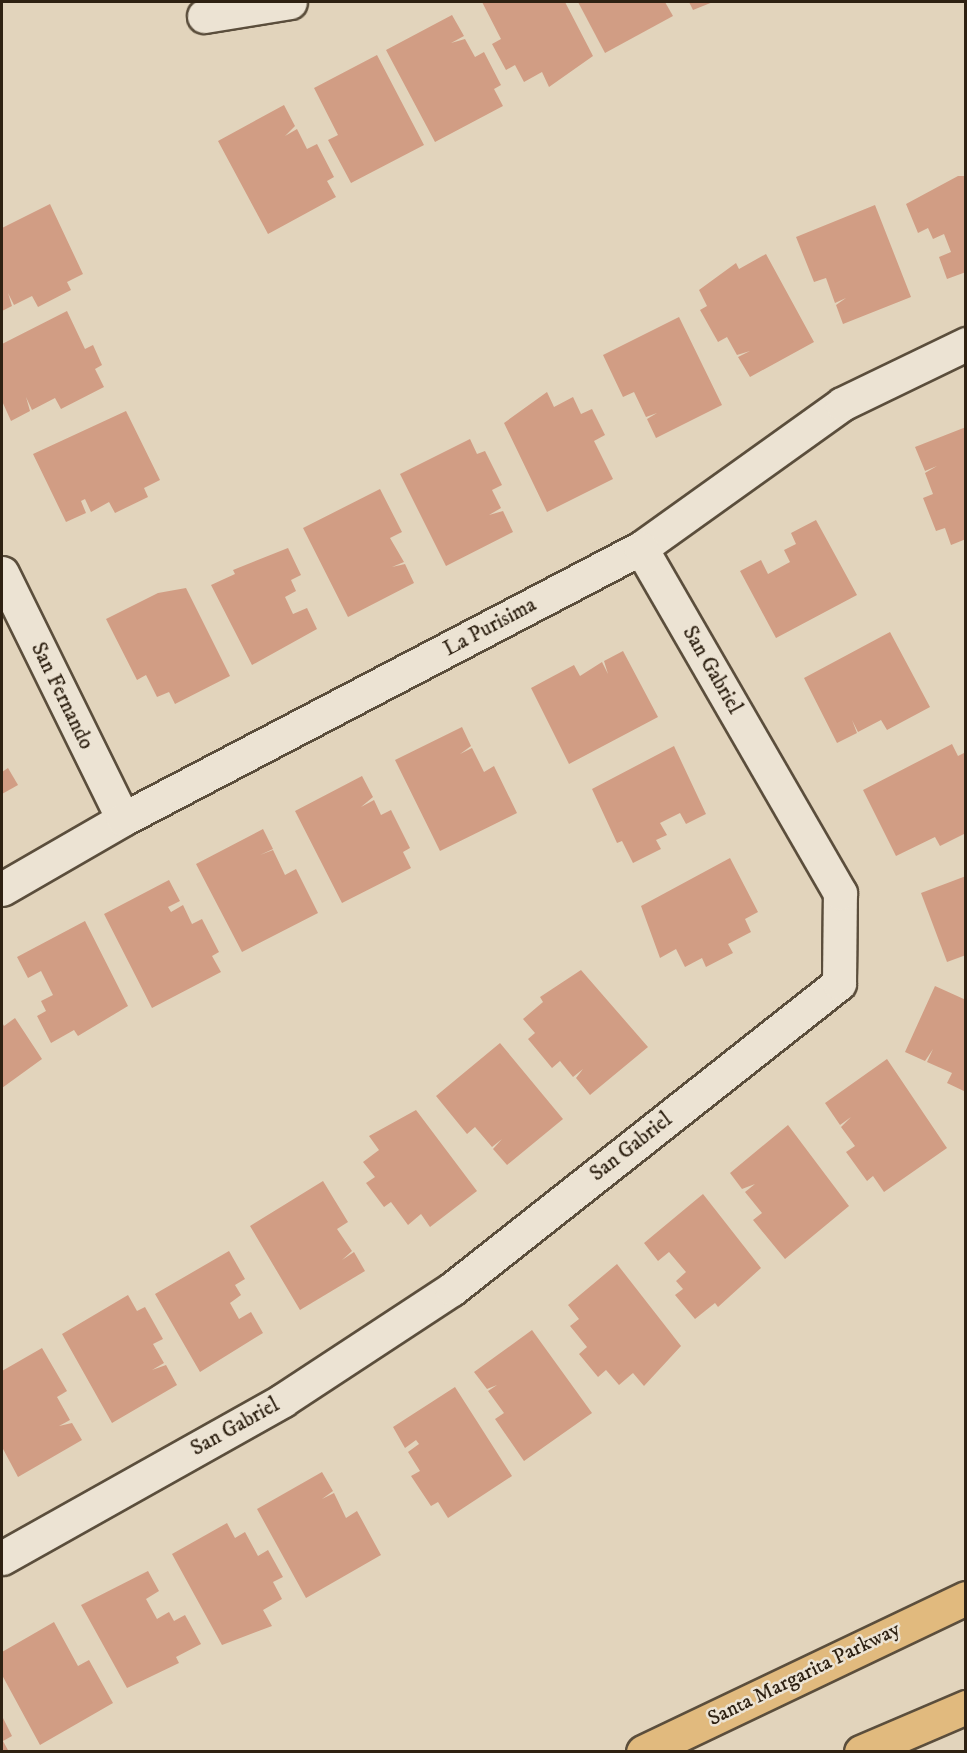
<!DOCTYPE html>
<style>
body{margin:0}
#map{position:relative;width:967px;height:1753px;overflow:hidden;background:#e2d4bc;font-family:"IM FELL DW Pica",serif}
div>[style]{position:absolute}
.building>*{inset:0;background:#d19d84}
.roads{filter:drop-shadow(2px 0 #5b4e3c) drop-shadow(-2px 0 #5b4e3c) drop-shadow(0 2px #5b4e3c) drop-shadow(0 -2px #5b4e3c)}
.minor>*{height:33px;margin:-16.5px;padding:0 16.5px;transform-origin:16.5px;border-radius:16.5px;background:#ece3d3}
.primary>*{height:33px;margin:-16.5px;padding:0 16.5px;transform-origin:16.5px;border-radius:16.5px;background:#e1ba7e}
span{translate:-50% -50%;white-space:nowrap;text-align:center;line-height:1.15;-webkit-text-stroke:5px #ece3d3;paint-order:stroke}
.street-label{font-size:21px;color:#2e2112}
.frame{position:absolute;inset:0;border:3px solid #2e2112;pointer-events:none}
</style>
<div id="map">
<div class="building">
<i style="clip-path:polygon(482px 2px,565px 2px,593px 56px,549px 87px,542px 72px,524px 82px,515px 65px,506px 70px,492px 44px,501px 39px)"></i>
<i style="clip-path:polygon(578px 2px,665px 2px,673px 16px,605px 53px)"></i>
<i style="clip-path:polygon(689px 2px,713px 2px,693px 10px)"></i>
<i style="clip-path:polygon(452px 15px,464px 36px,451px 43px,465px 39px,475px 57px,484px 52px,501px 85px,494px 89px,503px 106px,435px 142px,386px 50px)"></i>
<i style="clip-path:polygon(377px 55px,424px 145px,351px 183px,328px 140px,338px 135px,314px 88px)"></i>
<i style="clip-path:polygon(284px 105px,295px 126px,285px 136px,297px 129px,307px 149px,317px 144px,334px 177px,327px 181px,336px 197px,268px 234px,218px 141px)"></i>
<i style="clip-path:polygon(958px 176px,966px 176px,966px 272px,947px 279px,939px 257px,951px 252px,944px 234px,933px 239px,928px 228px,918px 233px,906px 204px)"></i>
<i style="clip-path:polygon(50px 204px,83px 274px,67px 282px,71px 290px,38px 307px,32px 296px,14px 305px,8px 293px,12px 306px,2px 311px,2px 228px)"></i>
<i style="clip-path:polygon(875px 205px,911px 297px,843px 324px,836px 305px,846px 298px,835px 303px,826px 278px,814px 282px,796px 237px)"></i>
<i style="clip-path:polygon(766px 254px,814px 342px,750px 377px,738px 357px,750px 351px,737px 355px,727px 337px,718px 342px,700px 310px,707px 306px,699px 290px,736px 263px,739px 269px)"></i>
<i style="clip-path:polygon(67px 311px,85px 349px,93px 345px,102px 365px,95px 369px,104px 387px,61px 409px,55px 398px,32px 410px,26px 397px,30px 411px,11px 421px,2px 401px,2px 344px)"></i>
<i style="clip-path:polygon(679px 317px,722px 405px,656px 438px,647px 419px,657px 413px,646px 417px,634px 392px,623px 397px,603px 355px)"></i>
<i style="clip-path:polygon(547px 392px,554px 407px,573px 397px,581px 414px,592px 409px,605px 435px,594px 441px,613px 479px,547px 512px,504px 423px)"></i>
<i style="clip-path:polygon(126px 411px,160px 480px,144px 488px,148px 497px,115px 513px,109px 502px,91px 512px,85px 499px,81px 501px,86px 513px,66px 522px,33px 454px)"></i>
<i style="clip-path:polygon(966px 427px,966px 539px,951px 545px,945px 528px,936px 531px,923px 498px,933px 494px,925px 473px,937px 466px,925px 471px,915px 447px)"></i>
<i style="clip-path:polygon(470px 439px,477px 454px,485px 451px,502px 485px,492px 490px,501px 508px,489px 515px,503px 511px,513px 532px,446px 566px,400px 474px)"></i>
<i style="clip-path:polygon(380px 489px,402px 532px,390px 538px,404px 562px,392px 567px,405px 564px,414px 583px,348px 617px,303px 528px)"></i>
<i style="clip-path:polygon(816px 520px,857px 595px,776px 638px,740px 571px,761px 560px,768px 574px,790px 562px,784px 550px,796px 544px,791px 533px)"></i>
<i style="clip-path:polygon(288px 548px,301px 575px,291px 580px,296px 591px,285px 597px,293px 614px,307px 608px,317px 629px,252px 665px,211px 585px,235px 574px,233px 570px)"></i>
<i style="clip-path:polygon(186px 588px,230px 676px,175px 704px,169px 692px,157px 697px,146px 675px,137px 680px,106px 619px,158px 593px)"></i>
<i style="clip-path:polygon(890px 632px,930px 707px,887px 730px,881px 720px,858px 732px,852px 720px,857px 733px,837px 743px,804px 678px)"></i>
<i style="clip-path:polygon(623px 651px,658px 717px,569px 764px,531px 688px,574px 665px,580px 676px,602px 662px,608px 674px,604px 661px)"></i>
<i style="clip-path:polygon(462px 727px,471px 746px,460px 754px,472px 748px,484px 772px,494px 766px,517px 813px,440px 851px,395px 760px)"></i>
<i style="clip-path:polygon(952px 744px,958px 756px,966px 752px,966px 833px,940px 846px,935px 837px,896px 856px,863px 790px)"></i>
<i style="clip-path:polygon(674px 746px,706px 814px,686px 824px,680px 813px,660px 823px,667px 835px,656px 840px,661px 849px,633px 863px,622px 841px,617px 843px,592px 789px)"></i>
<i style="clip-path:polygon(8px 768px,18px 785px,2px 794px,2px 772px)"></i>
<i style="clip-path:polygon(362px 776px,373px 797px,361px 807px,374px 800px,381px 815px,391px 810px,410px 848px,403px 852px,411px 868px,342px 903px,295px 811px)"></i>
<i style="clip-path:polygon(263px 829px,273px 849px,260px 855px,273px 850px,285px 875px,296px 869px,318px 913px,242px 952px,196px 864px)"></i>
<i style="clip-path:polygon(730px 858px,758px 912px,745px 919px,751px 932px,728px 944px,733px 953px,706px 967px,702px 958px,685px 967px,676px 949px,660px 958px,641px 906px)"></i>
<i style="clip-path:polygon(966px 876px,966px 955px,947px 962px,921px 893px)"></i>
<i style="clip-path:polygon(169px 880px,180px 901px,168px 907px,171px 912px,183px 905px,192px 924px,202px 919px,219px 952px,212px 956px,221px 972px,152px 1008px,104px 914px)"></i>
<i style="clip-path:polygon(85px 921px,128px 1006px,78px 1036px,74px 1030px,51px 1043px,37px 1016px,46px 1011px,41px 1001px,53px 995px,41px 971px,28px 978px,17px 957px)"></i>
<i style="clip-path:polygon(581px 970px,648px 1047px,590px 1095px,576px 1078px,583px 1069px,573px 1077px,560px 1061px,552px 1068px,528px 1039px,535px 1033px,523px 1019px,543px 1002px,540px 997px)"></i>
<i style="clip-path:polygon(935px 986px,966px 1000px,966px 1092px,947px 1083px,952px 1073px,927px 1062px,933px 1049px,925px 1061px,905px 1052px)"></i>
<i style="clip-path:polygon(15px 1018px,42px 1059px,2px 1088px,2px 1022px,4px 1026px)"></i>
<i style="clip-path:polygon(500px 1043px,563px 1119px,507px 1165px,493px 1149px,502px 1139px,492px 1147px,475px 1127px,467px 1134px,436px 1096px)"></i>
<i style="clip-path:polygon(887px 1059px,947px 1148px,884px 1192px,873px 1176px,867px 1181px,846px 1152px,855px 1146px,841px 1127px,851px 1117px,840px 1125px,825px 1103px)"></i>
<i style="clip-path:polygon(416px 1110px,477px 1191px,430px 1227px,421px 1214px,408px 1225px,391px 1202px,384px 1207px,366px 1183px,375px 1177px,363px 1162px,379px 1150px,369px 1136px)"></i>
<i style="clip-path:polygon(788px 1125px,849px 1206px,785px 1259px,753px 1220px,762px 1213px,745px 1192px,755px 1184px,742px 1189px,730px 1173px)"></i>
<i style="clip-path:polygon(323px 1181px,348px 1222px,337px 1229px,352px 1251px,342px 1260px,354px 1252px,365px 1271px,300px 1310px,250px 1226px)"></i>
<i style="clip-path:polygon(703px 1194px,761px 1268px,718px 1307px,715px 1303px,695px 1319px,675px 1295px,683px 1289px,676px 1281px,686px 1272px,669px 1252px,658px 1261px,644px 1243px)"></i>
<i style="clip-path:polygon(229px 1251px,245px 1279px,235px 1285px,241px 1295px,230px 1303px,239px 1319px,251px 1312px,263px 1333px,200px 1372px,155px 1294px)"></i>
<i style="clip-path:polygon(617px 1264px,681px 1346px,644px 1386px,633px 1373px,619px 1385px,606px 1370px,598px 1377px,579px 1354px,587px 1347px,570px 1326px,579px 1319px,568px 1305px)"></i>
<i style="clip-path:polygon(128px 1295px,137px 1311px,145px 1307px,163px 1339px,153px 1344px,164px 1363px,152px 1370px,166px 1365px,177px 1385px,112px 1423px,62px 1334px)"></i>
<i style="clip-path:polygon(532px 1330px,592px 1413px,524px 1461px,495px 1419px,504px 1413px,488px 1391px,497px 1385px,487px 1389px,474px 1372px)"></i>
<i style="clip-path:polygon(42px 1348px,67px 1391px,57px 1397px,70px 1420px,59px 1426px,72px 1423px,82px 1440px,18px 1477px,2px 1447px,2px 1371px)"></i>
<i style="clip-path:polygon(455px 1387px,512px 1476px,448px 1518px,438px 1502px,431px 1506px,411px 1476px,420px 1471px,408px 1452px,419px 1444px,416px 1440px,405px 1448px,393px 1427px)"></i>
<i style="clip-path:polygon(322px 1472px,333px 1491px,322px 1499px,334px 1493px,346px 1518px,357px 1511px,381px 1555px,306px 1598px,257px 1509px)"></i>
<i style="clip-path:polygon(227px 1523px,235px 1538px,245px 1532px,258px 1556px,268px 1550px,283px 1577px,273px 1582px,282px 1599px,263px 1610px,272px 1626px,222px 1645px,172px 1554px)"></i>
<i style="clip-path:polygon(148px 1571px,159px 1591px,146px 1599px,157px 1619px,169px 1612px,174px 1621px,185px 1615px,201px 1644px,176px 1657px,179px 1663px,127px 1688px,81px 1605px)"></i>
<i style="clip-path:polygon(54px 1622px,78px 1666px,89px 1660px,113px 1703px,40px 1745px,2px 1675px,2px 1652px)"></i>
<i style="clip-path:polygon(2px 1716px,12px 1736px,3px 1741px,9px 1752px,2px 1752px)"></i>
</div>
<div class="roads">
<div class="minor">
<i style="left:204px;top:16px;width:87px;rotate:-9.2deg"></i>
<i style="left:2px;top:573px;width:274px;rotate:63.8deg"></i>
<i style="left:2px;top:889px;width:140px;rotate:-30deg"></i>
<i style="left:123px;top:819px;width:585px;rotate:-27.62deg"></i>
<i style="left:641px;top:548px;width:247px;rotate:-35.6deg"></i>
<i style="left:842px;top:404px;width:138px;rotate:-25.8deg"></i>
<i style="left:2px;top:1558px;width:322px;rotate:-29.3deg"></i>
<i style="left:283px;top:1400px;width:202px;rotate:-33.3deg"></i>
<i style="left:452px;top:1289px;width:493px;rotate:-38.3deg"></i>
<i style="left:839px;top:983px;width:90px;rotate:-89.4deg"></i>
<i style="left:840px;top:893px;width:398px;rotate:-120deg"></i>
</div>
<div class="primary">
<i style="left:643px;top:1752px;width:358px;rotate:-25.5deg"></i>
<i style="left:861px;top:1752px;width:114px;rotate:-23.2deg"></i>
</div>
</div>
<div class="street-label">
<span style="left:490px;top:627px;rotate:-28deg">La Purisima</span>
<span style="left:712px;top:670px;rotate:60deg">San Gabriel</span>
<span style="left:62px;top:696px;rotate:64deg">San Fernando</span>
<span style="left:631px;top:1147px;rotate:-38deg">San Gabriel</span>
<span style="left:235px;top:1427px;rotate:-29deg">San Gabriel</span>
<span style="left:804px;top:1674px;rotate:-26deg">Santa Margarita Parkway</span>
</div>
<div class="frame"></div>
</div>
